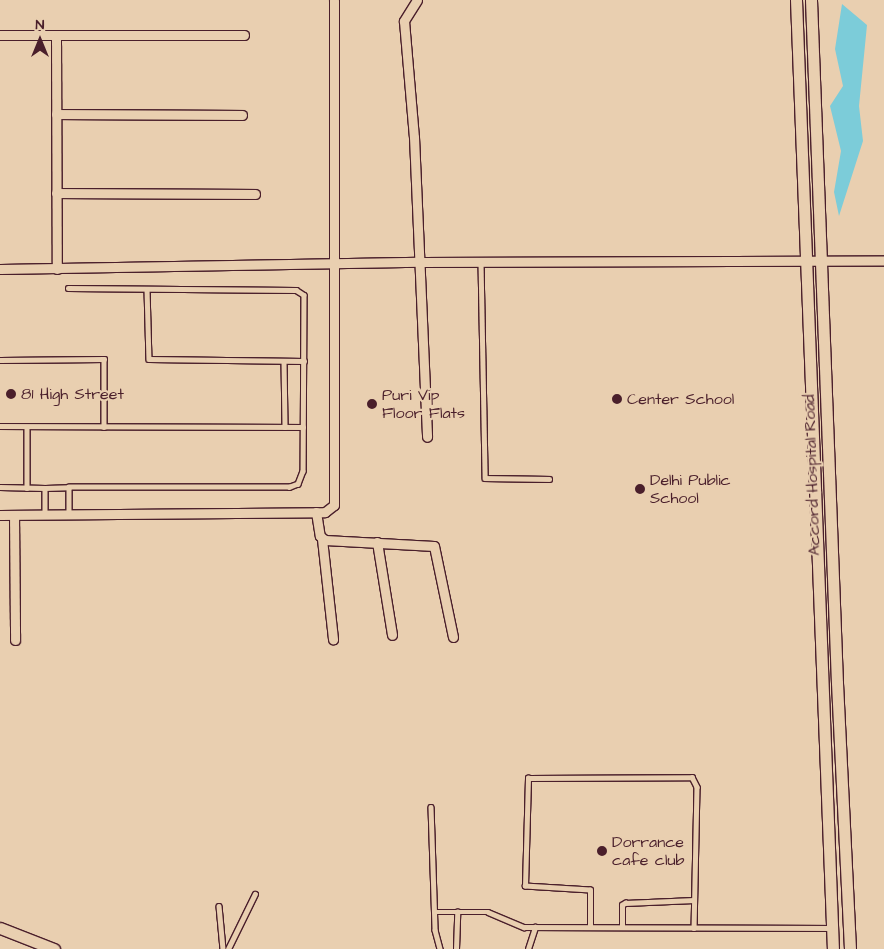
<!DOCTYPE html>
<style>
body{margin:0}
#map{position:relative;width:884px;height:949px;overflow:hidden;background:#e9cfb0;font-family:"Architects Daughter",sans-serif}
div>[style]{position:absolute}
.water>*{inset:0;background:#7cccd9}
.roads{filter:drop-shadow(1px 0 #4a1f2b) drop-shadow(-1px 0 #4a1f2b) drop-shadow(0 1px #4a1f2b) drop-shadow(0 -1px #4a1f2b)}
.service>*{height:4.5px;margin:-2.25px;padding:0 2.25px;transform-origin:2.25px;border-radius:2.25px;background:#e9cfb0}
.minor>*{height:9px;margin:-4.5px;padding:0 4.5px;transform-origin:4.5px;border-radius:4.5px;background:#e9cfb0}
.tertiary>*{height:11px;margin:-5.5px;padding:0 5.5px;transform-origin:5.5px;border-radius:5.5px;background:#e9cfb0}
.dots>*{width:14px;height:14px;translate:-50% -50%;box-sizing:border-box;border:2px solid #e9cfb0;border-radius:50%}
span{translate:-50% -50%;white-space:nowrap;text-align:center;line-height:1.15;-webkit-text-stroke:4.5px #e9cfb0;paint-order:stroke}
.poi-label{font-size:16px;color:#4a1f2b}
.left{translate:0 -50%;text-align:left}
.street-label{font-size:16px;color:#4a1f2b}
.north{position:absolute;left:15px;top:15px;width:50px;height:50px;-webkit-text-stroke:4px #e9cfb0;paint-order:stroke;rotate:0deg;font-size:14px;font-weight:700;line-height:20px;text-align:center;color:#4a1f2b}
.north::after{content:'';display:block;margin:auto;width:18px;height:22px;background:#4a1f2b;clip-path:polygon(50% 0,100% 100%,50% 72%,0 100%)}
</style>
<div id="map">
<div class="water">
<i style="clip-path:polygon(842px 4px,867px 25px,859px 106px,863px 141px,839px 216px,834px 192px,841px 151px,830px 106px,843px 86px,835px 49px)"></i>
</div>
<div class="roads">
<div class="service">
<i style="left:481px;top:262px;width:216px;rotate:88.9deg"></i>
<i style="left:485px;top:478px;width:64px;rotate:0.9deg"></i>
<i style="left:68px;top:288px;width:228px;rotate:0.5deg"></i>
<i style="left:296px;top:290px;width:9px;rotate:32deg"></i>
<i style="left:304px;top:295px;width:176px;rotate:90.3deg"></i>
<i style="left:303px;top:471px;width:14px;rotate:111deg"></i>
<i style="left:298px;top:484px;width:9px;rotate:159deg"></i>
<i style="left:290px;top:487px;width:221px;rotate:180deg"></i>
<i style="left:69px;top:487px;width:27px;rotate:90deg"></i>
<i style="left:147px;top:289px;width:70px;rotate:88.4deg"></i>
<i style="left:149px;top:359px;width:155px;rotate:0.7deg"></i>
<i style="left:0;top:360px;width:104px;rotate:-0.6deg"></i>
<i style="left:104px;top:359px;width:68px;rotate:90deg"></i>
<i style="left:284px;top:361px;width:66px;rotate:89.1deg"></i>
<i style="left:0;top:426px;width:303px;rotate:0.2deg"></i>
<i style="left:27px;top:427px;width:61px;rotate:90deg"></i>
<i style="left:0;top:487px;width:45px;rotate:1.3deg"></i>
<i style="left:45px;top:488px;width:26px;rotate:90deg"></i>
<i style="left:45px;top:488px;width:24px;rotate:-2deg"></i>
<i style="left:431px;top:807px;width:123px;rotate:88.1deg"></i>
<i style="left:435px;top:930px;width:20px;rotate:75deg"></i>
<i style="left:219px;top:906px;width:43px;rotate:84.7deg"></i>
<i style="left:435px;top:912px;width:53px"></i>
<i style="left:488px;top:912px;width:39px;rotate:23deg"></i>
<i style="left:524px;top:927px;width:309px;rotate:0.2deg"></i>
<i style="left:590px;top:927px;width:37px;rotate:-90deg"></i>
<i style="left:590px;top:890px;width:65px;rotate:-176.5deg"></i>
<i style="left:525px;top:886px;width:108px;rotate:-88.4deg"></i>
<i style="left:528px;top:778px;width:164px;rotate:-0.3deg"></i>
<i style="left:692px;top:777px;width:11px;rotate:63deg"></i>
<i style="left:697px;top:787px;width:141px;rotate:91.2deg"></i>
<i style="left:622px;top:927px;width:22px;rotate:-90deg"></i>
<i style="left:622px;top:905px;width:4px;rotate:-34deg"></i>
<i style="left:625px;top:903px;width:69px;rotate:-2.5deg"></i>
<i style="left:228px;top:949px;width:61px;rotate:-63.9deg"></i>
<i style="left:456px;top:949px;width:37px;rotate:-88deg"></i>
<i style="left:528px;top:949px;width:23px;rotate:-72deg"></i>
</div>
<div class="minor">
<i style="left:417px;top:0;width:25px;rotate:122deg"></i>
<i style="left:404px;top:21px;width:116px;rotate:85.1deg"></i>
<i style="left:414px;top:137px;width:300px;rotate:87.5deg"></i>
<i style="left:0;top:35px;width:244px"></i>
<i style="left:56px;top:35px;width:234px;rotate:89.8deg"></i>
<i style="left:56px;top:114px;width:186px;rotate:0.3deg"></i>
<i style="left:56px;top:193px;width:199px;rotate:0.3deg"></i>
<i style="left:0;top:269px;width:420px;rotate:-1deg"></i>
<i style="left:420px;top:262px;width:464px;rotate:-0.2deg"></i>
<i style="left:316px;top:512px;width:24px;rotate:81deg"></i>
<i style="left:320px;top:536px;width:6px;rotate:39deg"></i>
<i style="left:325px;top:540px;width:109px;rotate:3.2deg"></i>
<i style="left:434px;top:546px;width:93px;rotate:78.2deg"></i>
<i style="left:0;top:515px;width:325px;rotate:-0.5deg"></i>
<i style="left:325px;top:512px;width:11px;rotate:-38deg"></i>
<i style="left:334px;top:505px;width:505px;rotate:-90deg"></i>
<i style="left:14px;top:515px;width:125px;rotate:89.5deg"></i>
<i style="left:322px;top:539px;width:101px;rotate:83.7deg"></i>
<i style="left:377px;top:542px;width:94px;rotate:80.8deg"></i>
</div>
<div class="tertiary">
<i style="left:796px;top:0;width:950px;rotate:87.77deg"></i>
<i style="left:811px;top:0;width:683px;rotate:87.82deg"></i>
<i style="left:837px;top:683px;width:266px;rotate:87.2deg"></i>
<i style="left:0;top:928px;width:58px;rotate:21.3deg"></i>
</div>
</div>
<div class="dots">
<i style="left:11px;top:394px;background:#4a1f2b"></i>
<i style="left:617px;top:399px;background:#4a1f2b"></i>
<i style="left:372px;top:404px;background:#4a1f2b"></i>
<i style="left:640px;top:489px;background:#4a1f2b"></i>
<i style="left:602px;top:851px;background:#4a1f2b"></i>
</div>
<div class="poi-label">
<span class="left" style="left:21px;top:394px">81 High Street</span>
<span class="left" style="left:382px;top:404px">Puri Vip<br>Floor Flats</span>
<span class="left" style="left:627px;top:399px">Center School</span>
<span class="left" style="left:650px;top:489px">Delhi Public<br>School</span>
<span class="left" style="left:612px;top:851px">Dorrance<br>cafe club</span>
</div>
<div class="street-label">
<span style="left:812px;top:475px;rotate:-92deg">Accord Hospital Road</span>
</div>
<div class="north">N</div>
</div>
